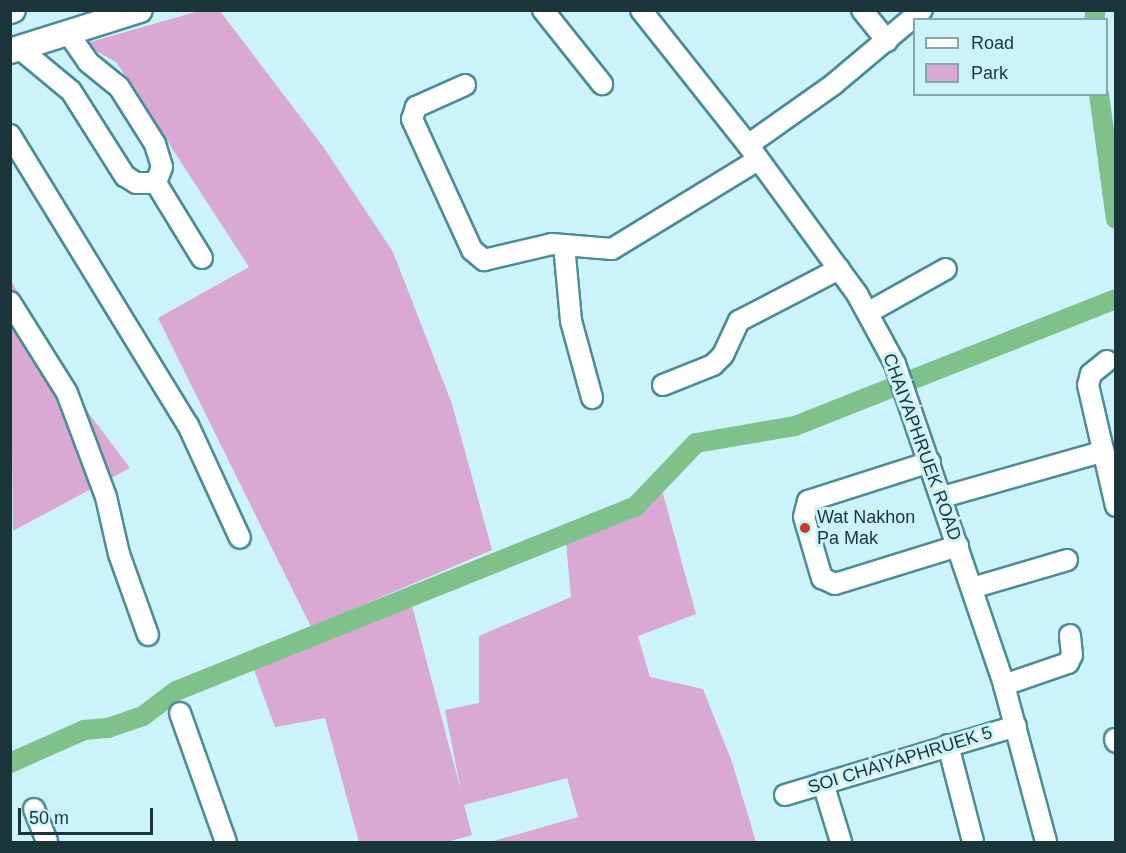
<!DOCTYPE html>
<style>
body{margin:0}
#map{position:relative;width:1126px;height:853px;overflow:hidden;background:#ccf3fa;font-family:Helvetica,sans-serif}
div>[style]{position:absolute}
.green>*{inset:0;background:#d9a9d4}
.canal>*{height:20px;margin:-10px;padding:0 10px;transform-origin:10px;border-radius:10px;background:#7ec18b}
.roads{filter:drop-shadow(2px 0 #4a8c97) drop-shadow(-2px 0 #4a8c97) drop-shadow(0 2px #4a8c97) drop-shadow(0 -2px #4a8c97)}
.minor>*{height:20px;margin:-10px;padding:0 10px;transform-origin:10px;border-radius:10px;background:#fff}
.major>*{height:24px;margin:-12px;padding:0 12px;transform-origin:12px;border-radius:12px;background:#fff}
.dots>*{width:16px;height:16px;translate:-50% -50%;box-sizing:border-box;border:3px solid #ccf3fa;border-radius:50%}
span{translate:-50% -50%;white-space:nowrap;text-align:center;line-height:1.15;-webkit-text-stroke:6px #ccf3fa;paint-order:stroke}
.street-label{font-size:18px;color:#1a363b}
.poi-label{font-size:18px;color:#1a363b}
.left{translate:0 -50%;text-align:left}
.frame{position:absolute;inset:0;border:12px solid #1a363b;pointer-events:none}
.legend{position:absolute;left:913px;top:18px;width:195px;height:78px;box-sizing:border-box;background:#ccf3fa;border:2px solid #85a7ae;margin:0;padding:8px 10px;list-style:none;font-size:18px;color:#1a363b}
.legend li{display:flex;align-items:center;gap:12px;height:30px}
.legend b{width:30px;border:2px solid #85a7ae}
.scale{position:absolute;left:18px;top:808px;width:135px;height:27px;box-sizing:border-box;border:3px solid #1a363b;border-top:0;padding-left:8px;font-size:18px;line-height:21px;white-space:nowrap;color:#1a363b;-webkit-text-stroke:4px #ccf3fa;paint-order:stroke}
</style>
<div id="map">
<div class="green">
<i style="clip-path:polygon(199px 11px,220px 11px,324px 148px,393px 252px,452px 404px,492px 550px,311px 627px,158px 318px,249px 267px,116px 62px,83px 44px)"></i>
<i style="clip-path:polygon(10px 279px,90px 415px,130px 468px,13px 531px)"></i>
<i style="clip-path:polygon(662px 490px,696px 614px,638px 636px,650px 677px,703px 689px,732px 762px,756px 842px,490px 842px,578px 817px,567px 778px,464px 805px,472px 835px,447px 842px,359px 842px,325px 718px,275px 727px,253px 667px,411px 602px,461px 791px,445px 710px,479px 703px,479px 636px,571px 597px,566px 543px,637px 516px)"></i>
</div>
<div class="canal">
<i style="left:1094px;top:20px;width:10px;rotate:-79deg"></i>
<i style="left:1099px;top:94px;width:126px;rotate:82.3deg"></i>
<i style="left:10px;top:763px;width:81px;rotate:-24deg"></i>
<i style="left:84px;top:730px;width:24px;rotate:-5deg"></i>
<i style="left:108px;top:728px;width:37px;rotate:-19deg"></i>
<i style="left:143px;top:716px;width:41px;rotate:-37.1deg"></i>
<i style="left:176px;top:691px;width:496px;rotate:-21.9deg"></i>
<i style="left:636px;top:506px;width:87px;rotate:-46.4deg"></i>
<i style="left:696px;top:443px;width:100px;rotate:-9.7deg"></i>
<i style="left:795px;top:426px;width:345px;rotate:-21.6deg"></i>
</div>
<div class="roads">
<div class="minor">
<i style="left:543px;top:10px;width:95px;rotate:51.4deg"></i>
<i style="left:641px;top:10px;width:172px;rotate:51.6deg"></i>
<i style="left:748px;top:145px;width:185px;rotate:53.8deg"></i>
<i style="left:857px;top:294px;width:80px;rotate:61.5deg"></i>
<i style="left:895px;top:364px;width:339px;rotate:71.2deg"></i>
<i style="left:1004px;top:685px;width:163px;rotate:75deg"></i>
<i style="left:862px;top:10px;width:40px;rotate:51deg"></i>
<i style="left:68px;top:33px;width:35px;rotate:55deg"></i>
<i style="left:88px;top:62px;width:40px;rotate:39deg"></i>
<i style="left:119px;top:87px;width:67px;rotate:57.7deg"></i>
<i style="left:155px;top:144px;width:24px;rotate:73deg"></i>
<i style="left:162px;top:167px;width:17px;rotate:111deg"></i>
<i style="left:19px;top:48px;width:67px;rotate:39.6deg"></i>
<i style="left:71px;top:91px;width:101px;rotate:57.6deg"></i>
<i style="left:125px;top:176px;width:13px;rotate:32deg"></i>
<i style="left:136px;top:183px;width:20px"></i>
<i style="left:465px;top:85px;width:54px;rotate:155.8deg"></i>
<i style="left:416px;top:107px;width:13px;rotate:108deg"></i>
<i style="left:412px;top:119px;width:144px;rotate:65.4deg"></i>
<i style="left:472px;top:250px;width:16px;rotate:40deg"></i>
<i style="left:484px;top:260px;width:70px;rotate:-13.2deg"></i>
<i style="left:552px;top:244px;width:60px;rotate:4.8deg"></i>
<i style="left:612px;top:249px;width:171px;rotate:-31.4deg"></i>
<i style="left:10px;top:135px;width:340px;rotate:58.5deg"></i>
<i style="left:188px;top:425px;width:124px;rotate:65.3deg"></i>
<i style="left:748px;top:145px;width:105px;rotate:-35.3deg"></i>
<i style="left:834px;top:84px;width:115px;rotate:-40.1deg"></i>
<i style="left:156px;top:183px;width:88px;rotate:58.5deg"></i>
<i style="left:564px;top:245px;width:76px;rotate:84.7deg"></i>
<i style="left:571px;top:321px;width:80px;rotate:74.7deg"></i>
<i style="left:10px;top:302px;width:107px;rotate:57.9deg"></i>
<i style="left:67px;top:393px;width:111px;rotate:69.4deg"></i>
<i style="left:106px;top:497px;width:58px;rotate:77.2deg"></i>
<i style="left:119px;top:554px;width:86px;rotate:70.3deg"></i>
<i style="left:869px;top:312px;width:88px;rotate:-29.2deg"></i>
<i style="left:1107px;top:361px;width:21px;rotate:141deg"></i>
<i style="left:1091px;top:374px;width:11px;rotate:105deg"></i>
<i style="left:1088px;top:385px;width:124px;rotate:77deg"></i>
<i style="left:663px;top:385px;width:54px;rotate:-21.8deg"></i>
<i style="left:713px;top:365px;width:14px;rotate:-45deg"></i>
<i style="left:723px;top:355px;width:38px;rotate:-65deg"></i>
<i style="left:739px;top:321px;width:113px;rotate:-27.5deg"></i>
<i style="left:930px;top:462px;width:128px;rotate:162.3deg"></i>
<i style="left:808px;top:501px;width:16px;rotate:104deg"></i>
<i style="left:804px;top:517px;width:64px;rotate:73.6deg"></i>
<i style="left:822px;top:578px;width:14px;rotate:25deg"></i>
<i style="left:835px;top:584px;width:129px;rotate:-17.2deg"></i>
<i style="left:943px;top:497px;width:167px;rotate:-15.9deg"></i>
<i style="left:972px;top:588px;width:99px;rotate:-16.4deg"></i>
<i style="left:1004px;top:685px;width:68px;rotate:-19deg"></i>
<i style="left:1068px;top:663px;width:9px;rotate:-63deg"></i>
<i style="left:1072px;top:655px;width:20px;rotate:-96deg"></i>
<i style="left:180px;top:713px;width:137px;rotate:70.4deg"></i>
<i style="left:1115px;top:739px;width:3px;rotate:72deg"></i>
<i style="left:948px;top:745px;width:100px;rotate:75.5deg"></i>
<i style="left:823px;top:783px;width:62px;rotate:73deg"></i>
<i style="left:785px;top:795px;width:241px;rotate:-16.6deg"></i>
<i style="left:34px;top:809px;width:35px;rotate:68deg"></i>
</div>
<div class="major">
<i style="left:10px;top:11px;width:3px;rotate:-18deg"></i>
<i style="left:10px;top:51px;width:136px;rotate:-17.5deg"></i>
</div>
</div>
<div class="dots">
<i style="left:805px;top:528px;background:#c73a2c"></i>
</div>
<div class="street-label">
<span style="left:922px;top:447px;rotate:70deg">CHAIYAPHRUEK ROAD</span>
<span style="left:900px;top:760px;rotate:-17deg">SOI CHAIYAPHRUEK 5</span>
</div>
<div class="poi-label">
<span class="left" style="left:817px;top:528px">Wat Nakhon<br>Pa Mak</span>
</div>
<div class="frame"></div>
<ul class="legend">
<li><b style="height:8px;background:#fff"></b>Road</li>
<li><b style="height:16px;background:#d9a9d4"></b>Park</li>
</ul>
<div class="scale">50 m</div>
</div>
